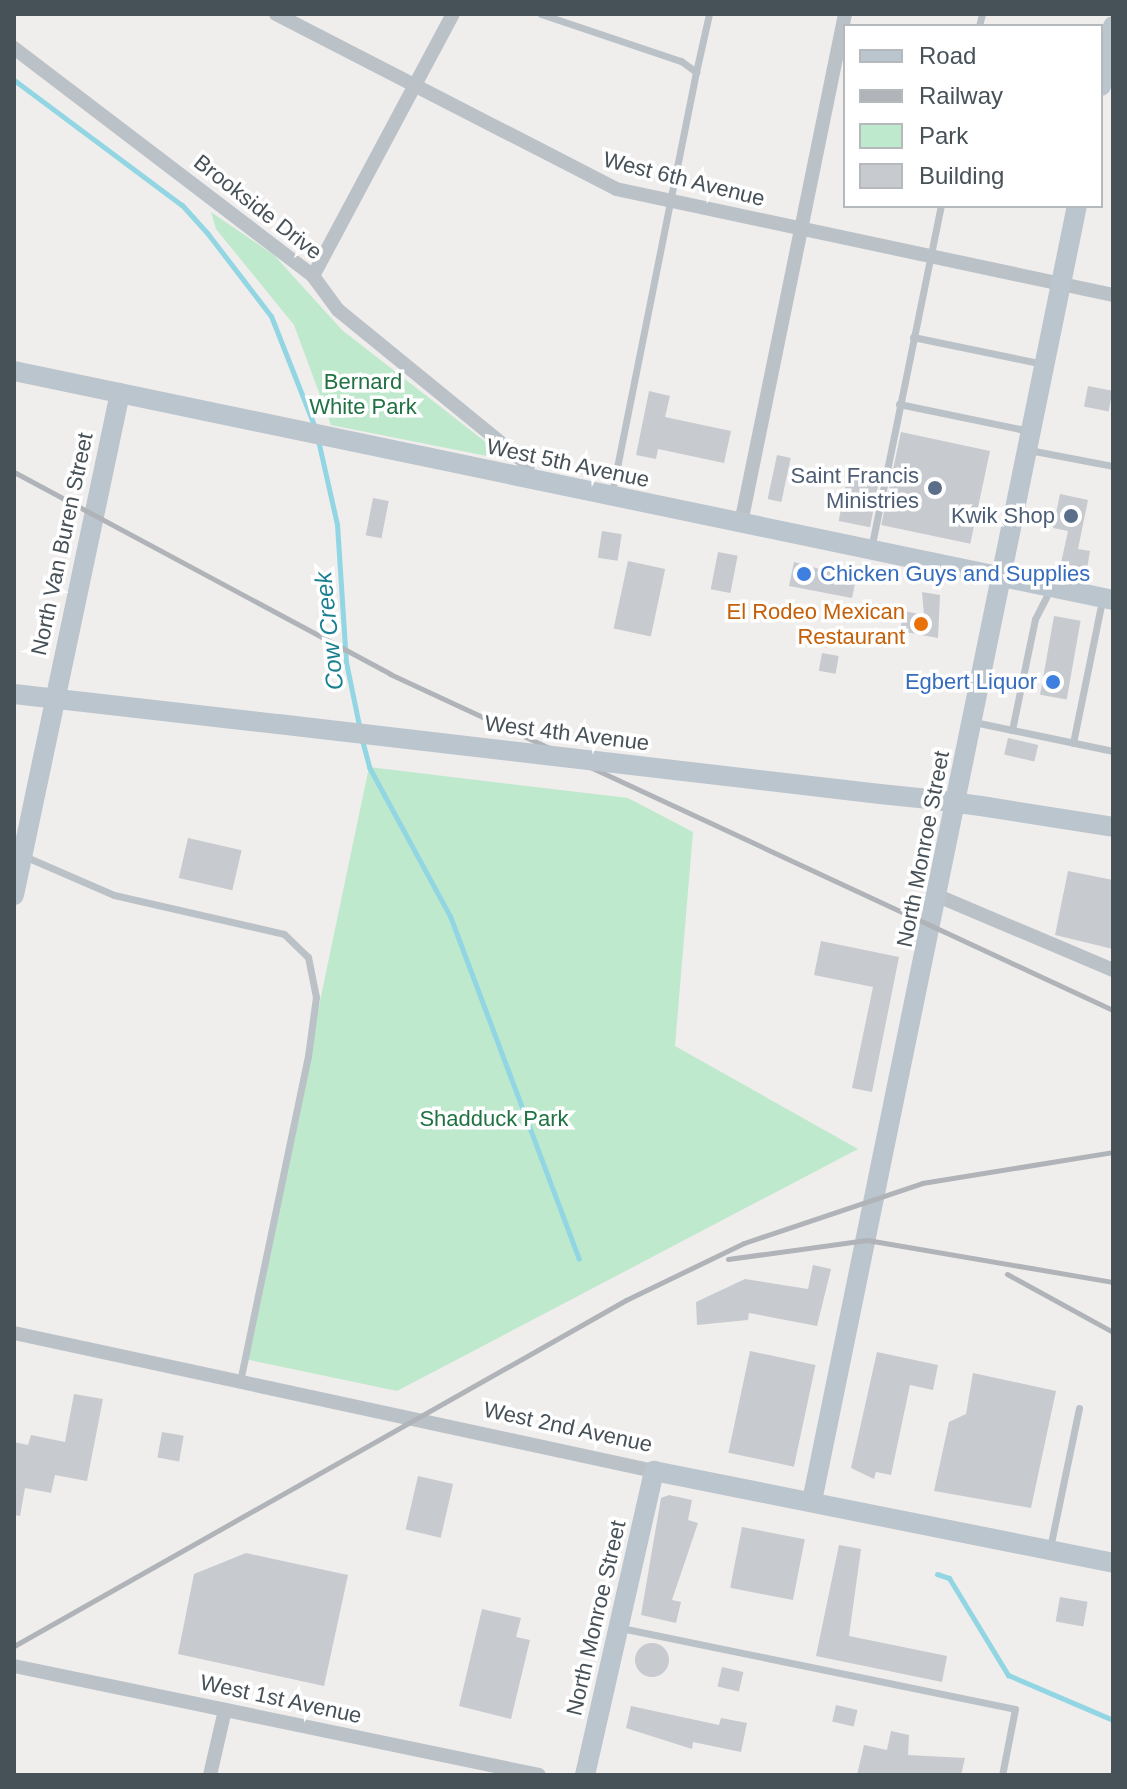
<!DOCTYPE html>
<style>
body{margin:0}
#map{position:relative;width:1127px;height:1789px;overflow:hidden;background:#f0eded;font-family:Helvetica,sans-serif}
div>[style]{position:absolute}
.green>*{inset:0;background:#bfe9cd}
.stream>*{height:5px;margin:-2.5px;padding:0 2.5px;transform-origin:2.5px;border-radius:2.5px;background:#91d6e2}
.building>*{inset:0;background:#c7cacf;transform-origin:0 0}
.round{border-radius:50%}
.lane>*{height:7px;margin:-3.5px;padding:0 3.5px;transform-origin:3.5px;border-radius:3.5px;background:#bac2c8}
.street>*{height:14px;margin:-7px;padding:0 7px;transform-origin:7px;border-radius:7px;background:#bac2c8}
.secondary>*{height:20px;margin:-10px;padding:0 10px;transform-origin:10px;border-radius:10px;background:#bbc5cd}
.rail>*{height:5px;margin:-2.5px;padding:0 2.5px;transform-origin:2.5px;border-radius:2.5px;background:#b0b3b7}
.secondary-bridge>*{height:20px;margin:-10px;padding:0 10px;transform-origin:10px;border-radius:10px;background:#bbc5cd}
.dots>*{width:22px;height:22px;translate:-50% -50%;box-sizing:border-box;border:4px solid #fff;border-radius:50%}
span{translate:-50% -50%;white-space:nowrap;text-align:center;line-height:1.15;-webkit-text-stroke:7px #fff;paint-order:stroke}
.street-label{font-size:22px;color:#475158}
.park-label{font-size:22px;color:#207243}
.service-label{font-size:22px;color:#4e5e75}
.right{translate:-100% -50%;text-align:right}
.shop-label{font-size:22px;color:#366cbe}
.left{translate:0 -50%;text-align:left}
.food-label{font-size:22px;color:#c56008}
.water-label{font-size:24px;color:#1a8091;font-style:italic}
.frame{position:absolute;inset:0;border:16px solid #475158;pointer-events:none}
.legend{position:absolute;left:843px;top:24px;width:260px;height:184px;box-sizing:border-box;background:#fff;border:2px solid #b5b9bc;margin:0;padding:10px 14px;list-style:none;font-size:24px;color:#475158}
.legend li{display:flex;align-items:center;gap:16px;height:40px}
.legend b{width:40px;border:2px solid #b5b9bc}
</style>
<div id="map">
<div class="green">
<i style="clip-path:polygon(211px 212px,274px 255px,342px 330px,492px 447px,497px 458px,331px 425px,294px 325px,216px 229px)"></i>
<i style="clip-path:polygon(369px 767px,628px 798px,693px 832px,675px 1046px,858px 1149px,397px 1391px,245px 1359px)"></i>
</div>
<div class="stream">
<i style="left:14px;top:80px;width:209px;rotate:36.7deg"></i>
<i style="left:182px;top:205px;width:39px;rotate:48deg"></i>
<i style="left:208px;top:234px;width:103px;rotate:52.5deg"></i>
<i style="left:271px;top:316px;width:123px;rotate:68.5deg"></i>
<i style="left:318px;top:440px;width:86px;rotate:77.3deg"></i>
<i style="left:337px;top:524px;width:138px;rotate:86.3deg"></i>
<i style="left:346px;top:662px;width:69px;rotate:78.4deg"></i>
<i style="left:362px;top:740px;width:28px;rotate:75deg"></i>
<i style="left:369px;top:767px;width:170px;rotate:61.5deg"></i>
<i style="left:450px;top:916px;width:366px;rotate:69.4deg"></i>
<i style="left:937px;top:1574px;width:13px;rotate:18deg"></i>
<i style="left:949px;top:1578px;width:114px;rotate:58.7deg"></i>
<i style="left:1008px;top:1675px;width:114px;rotate:23.2deg"></i>
</div>
<div class="building">
<i style="left:1088px;top:386px;width:25px;height:21px;rotate:11deg"></i>
<i style="clip-path:polygon(649px 391px,670px 396px,665px 417px,731px 431px,724px 463px,658px 449px,656px 459px,636px 455px)"></i>
<i style="left:901px;top:432px;width:91px;height:95px;rotate:12deg"></i>
<i style="left:777px;top:455px;width:14px;height:45px;rotate:12deg"></i>
<i style="left:848px;top:473px;width:32px;height:49px;rotate:11deg"></i>
<i style="clip-path:polygon(1060px 494px,1088px 500px,1078px 549px,1090px 551px,1087px 569px,1061px 563px,1068px 531px,1053px 528px)"></i>
<i style="left:373px;top:498px;width:16px;height:38px;rotate:11deg"></i>
<i style="left:602px;top:531px;width:20px;height:27px;rotate:9deg"></i>
<i style="left:718px;top:552px;width:20px;height:38px;rotate:11deg"></i>
<i style="left:628px;top:561px;width:38px;height:69px;rotate:12deg"></i>
<i style="clip-path:polygon(794px 562px,856px 579px,852px 598px,789px 586px)"></i>
<i style="clip-path:polygon(922px 592px,940px 595px,938px 638px,900px 631px,904px 611px,924px 615px)"></i>
<i style="left:1054px;top:616px;width:27px;height:80px;rotate:10deg"></i>
<i style="left:822px;top:653px;width:17px;height:18px;rotate:10deg"></i>
<i style="left:1008px;top:738px;width:31px;height:17px;rotate:13deg"></i>
<i style="left:188px;top:838px;width:55px;height:41px;rotate:13deg"></i>
<i style="clip-path:polygon(1068px 871px,1113px 880px,1113px 949px,1055px 935px)"></i>
<i style="clip-path:polygon(821px 941px,899px 957px,872px 1092px,852px 1088px,873px 987px,814px 975px)"></i>
<i style="clip-path:polygon(813px 1265px,831px 1269px,817px 1326px,749px 1313px,748px 1320px,697px 1325px,696px 1302px,745px 1279px,808px 1289px)"></i>
<i style="left:750px;top:1351px;width:67px;height:104px;rotate:12deg"></i>
<i style="clip-path:polygon(877px 1352px,938px 1365px,933px 1390px,910px 1385px,891px 1475px,876px 1472px,874px 1479px,851px 1468px)"></i>
<i style="clip-path:polygon(973px 1373px,1056px 1391px,1031px 1508px,934px 1491px,949px 1422px,966px 1414px)"></i>
<i style="clip-path:polygon(74px 1394px,103px 1399px,87px 1481px,55px 1475px,51px 1493px,25px 1488px,20px 1516px,14px 1515px,14px 1442px,28px 1445px,31px 1435px,65px 1442px)"></i>
<i style="left:162px;top:1432px;width:22px;height:26px;rotate:10deg"></i>
<i style="left:418px;top:1476px;width:36px;height:55px;rotate:13deg"></i>
<i style="clip-path:polygon(669px 1495px,692px 1500px,688px 1520px,698px 1523px,672px 1600px,681px 1602px,676px 1623px,641px 1615px,661px 1498px)"></i>
<i style="left:742px;top:1527px;width:64px;height:62px;rotate:11deg"></i>
<i style="clip-path:polygon(839px 1545px,861px 1549px,849px 1636px,947px 1656px,942px 1682px,816px 1656px)"></i>
<i style="clip-path:polygon(246px 1553px,348px 1575px,324px 1686px,178px 1654px,194px 1574px)"></i>
<i style="left:1060px;top:1597px;width:28px;height:25px;rotate:10deg"></i>
<i style="clip-path:polygon(482px 1609px,521px 1618px,516px 1637px,530px 1640px,511px 1719px,459px 1706px)"></i>
<i class="round" style="left:635px;top:1643px;width:34px;height:34px"></i>
<i style="left:722px;top:1667px;width:22px;height:20px;rotate:13deg"></i>
<i style="left:836px;top:1705px;width:22px;height:17px;rotate:13deg"></i>
<i style="clip-path:polygon(631px 1706px,719px 1725px,721px 1718px,747px 1723px,741px 1752px,693px 1742px,692px 1749px,626px 1728px)"></i>
<i style="clip-path:polygon(891px 1731px,909px 1735px,908px 1755px,965px 1758px,961px 1775px,857px 1775px,864px 1745px,887px 1750px)"></i>
</div>
<div class="lane">
<i style="left:541px;top:14px;width:148px;rotate:18.6deg"></i>
<i style="left:681px;top:61px;width:19px;rotate:36deg"></i>
<i style="left:696px;top:72px;width:430px;rotate:101.3deg"></i>
<i style="left:979px;top:26px;width:12px;rotate:-76deg"></i>
<i style="left:696px;top:72px;width:59px;rotate:-77.4deg"></i>
<i style="left:913px;top:337px;width:133px;rotate:11.7deg"></i>
<i style="left:899px;top:404px;width:133px;rotate:11.7deg"></i>
<i style="left:1029px;top:450px;width:86px;rotate:10.8deg"></i>
<i style="left:871px;top:549px;width:350px;rotate:-78.5deg"></i>
<i style="left:974px;top:722px;width:142px;rotate:11.8deg"></i>
<i style="left:1012px;top:730px;width:113px;rotate:-78.3deg"></i>
<i style="left:1035px;top:619px;width:31px;rotate:-63deg"></i>
<i style="left:1073px;top:743px;width:146px;rotate:-78.5deg"></i>
<i style="left:24px;top:856px;width:98px;rotate:23.4deg"></i>
<i style="left:114px;top:895px;width:174px;rotate:12.9deg"></i>
<i style="left:284px;top:934px;width:33px;rotate:44deg"></i>
<i style="left:308px;top:957px;width:41px;rotate:78.7deg"></i>
<i style="left:316px;top:997px;width:60px;rotate:97.7deg"></i>
<i style="left:308px;top:1056px;width:332px;rotate:101.8deg"></i>
<i style="left:1050px;top:1548px;width:143px;rotate:-78.3deg"></i>
<i style="left:621px;top:1628px;width:402px;rotate:11.6deg"></i>
<i style="left:1015px;top:1709px;width:67px;rotate:101.1deg"></i>
</div>
<div class="street">
<i style="left:276px;top:14px;width:382px;rotate:27.2deg"></i>
<i style="left:616px;top:189px;width:508px;rotate:12.04deg"></i>
<i style="left:14px;top:48px;width:376px;rotate:37.3deg"></i>
<i style="left:313px;top:276px;width:42px;rotate:53.7deg"></i>
<i style="left:338px;top:310px;width:245px;rotate:39.2deg"></i>
<i style="left:528px;top:465px;width:13px;rotate:99deg"></i>
<i style="left:313px;top:276px;width:297px;rotate:-61.9deg"></i>
<i style="left:741px;top:523px;width:520px;rotate:-78.45deg"></i>
<i style="left:938px;top:896px;width:190px;rotate:22.9deg"></i>
<i style="left:14px;top:1333px;width:655px;rotate:12.17deg"></i>
<i style="left:14px;top:1666px;width:536px;rotate:11.73deg"></i>
<i style="left:210px;top:1775px;width:67px;rotate:-77deg"></i>
</div>
<div class="secondary">
<i style="left:1101px;top:86px;width:61px;rotate:-78.7deg"></i>
<i style="left:14px;top:371px;width:1123px;rotate:11.77deg"></i>
<i style="left:14px;top:694px;width:266px;rotate:6.5deg"></i>
<i style="left:880px;top:794px;width:49px;rotate:5.8deg"></i>
<i style="left:981px;top:806px;width:134px;rotate:9deg"></i>
<i style="left:14px;top:895px;width:513px;rotate:-78.08deg"></i>
<i style="left:812px;top:1501px;width:1322px;rotate:-78.44deg"></i>
<i style="left:585px;top:1775px;width:312px;rotate:-77.2deg"></i>
<i style="left:654px;top:1471px;width:468px;rotate:11.3deg"></i>
</div>
<div class="rail">
<i style="left:14px;top:472px;width:427px;rotate:28.2deg"></i>
<i style="left:390px;top:674px;width:797px;rotate:24.93deg"></i>
<i style="left:728px;top:1259px;width:140px;rotate:-7.8deg"></i>
<i style="left:867px;top:1240px;width:250px;rotate:9.7deg"></i>
<i style="left:1007px;top:1274px;width:121px;rotate:28.7deg"></i>
<i style="left:14px;top:1646px;width:703px;rotate:-29.48deg"></i>
<i style="left:626px;top:1300px;width:131px;rotate:-25.8deg"></i>
<i style="left:744px;top:1243px;width:188px;rotate:-18.6deg"></i>
<i style="left:922px;top:1183px;width:193px;rotate:-9.2deg"></i>
</div>
<div class="secondary-bridge">
<i style="left:278px;top:724px;width:606px;rotate:6.63deg"></i>
<i style="left:929px;top:799px;width:52px;rotate:7.7deg"></i>
</div>
<div class="dots">
<i style="left:935px;top:488px;background:#5c6f8a"></i>
<i style="left:1071px;top:516px;background:#5c6f8a"></i>
<i style="left:804px;top:574px;background:#3f7fe0"></i>
<i style="left:921px;top:624px;background:#e8710a"></i>
<i style="left:1053px;top:682px;background:#3f7fe0"></i>
</div>
<div class="street-label">
<span style="left:684px;top:179px;rotate:14deg">West 6th Avenue</span>
<span style="left:258px;top:207px;rotate:38deg">Brookside Drive</span>
<span style="left:568px;top:463px;rotate:12deg">West 5th Avenue</span>
<span style="left:62px;top:544px;rotate:-78deg">North Van Buren Street</span>
<span style="left:567px;top:733px;rotate:7deg">West 4th Avenue</span>
<span style="left:923px;top:849px;rotate:-79deg">North Monroe Street</span>
<span style="left:568px;top:1427px;rotate:12deg">West 2nd Avenue</span>
<span style="left:596px;top:1618px;rotate:-77deg">North Monroe Street</span>
<span style="left:281px;top:1699px;rotate:12deg">West 1st Avenue</span>
</div>
<div class="park-label">
<span style="left:363px;top:394px">Bernard<br>White Park</span>
<span style="left:494px;top:1119px">Shadduck Park</span>
</div>
<div class="service-label">
<span class="right" style="left:919px;top:488px">Saint Francis<br>Ministries</span>
<span class="right" style="left:1055px;top:516px">Kwik Shop</span>
</div>
<div class="shop-label">
<span class="left" style="left:820px;top:574px">Chicken Guys and Supplies</span>
<span class="right" style="left:1037px;top:682px">Egbert Liquor</span>
</div>
<div class="food-label">
<span class="right" style="left:905px;top:624px">El Rodeo Mexican<br>Restaurant</span>
</div>
<div class="water-label">
<span style="left:329px;top:631px;rotate:-96deg">Cow Creek</span>
</div>
<div class="frame"></div>
<ul class="legend">
<li><b style="height:10px;background:#bbc5cd"></b>Road</li>
<li><b style="height:10px;background:#b0b3b7"></b>Railway</li>
<li><b style="height:22px;background:#bfe9cd"></b>Park</li>
<li><b style="height:22px;background:#c7cacf"></b>Building</li>
</ul>
</div>
